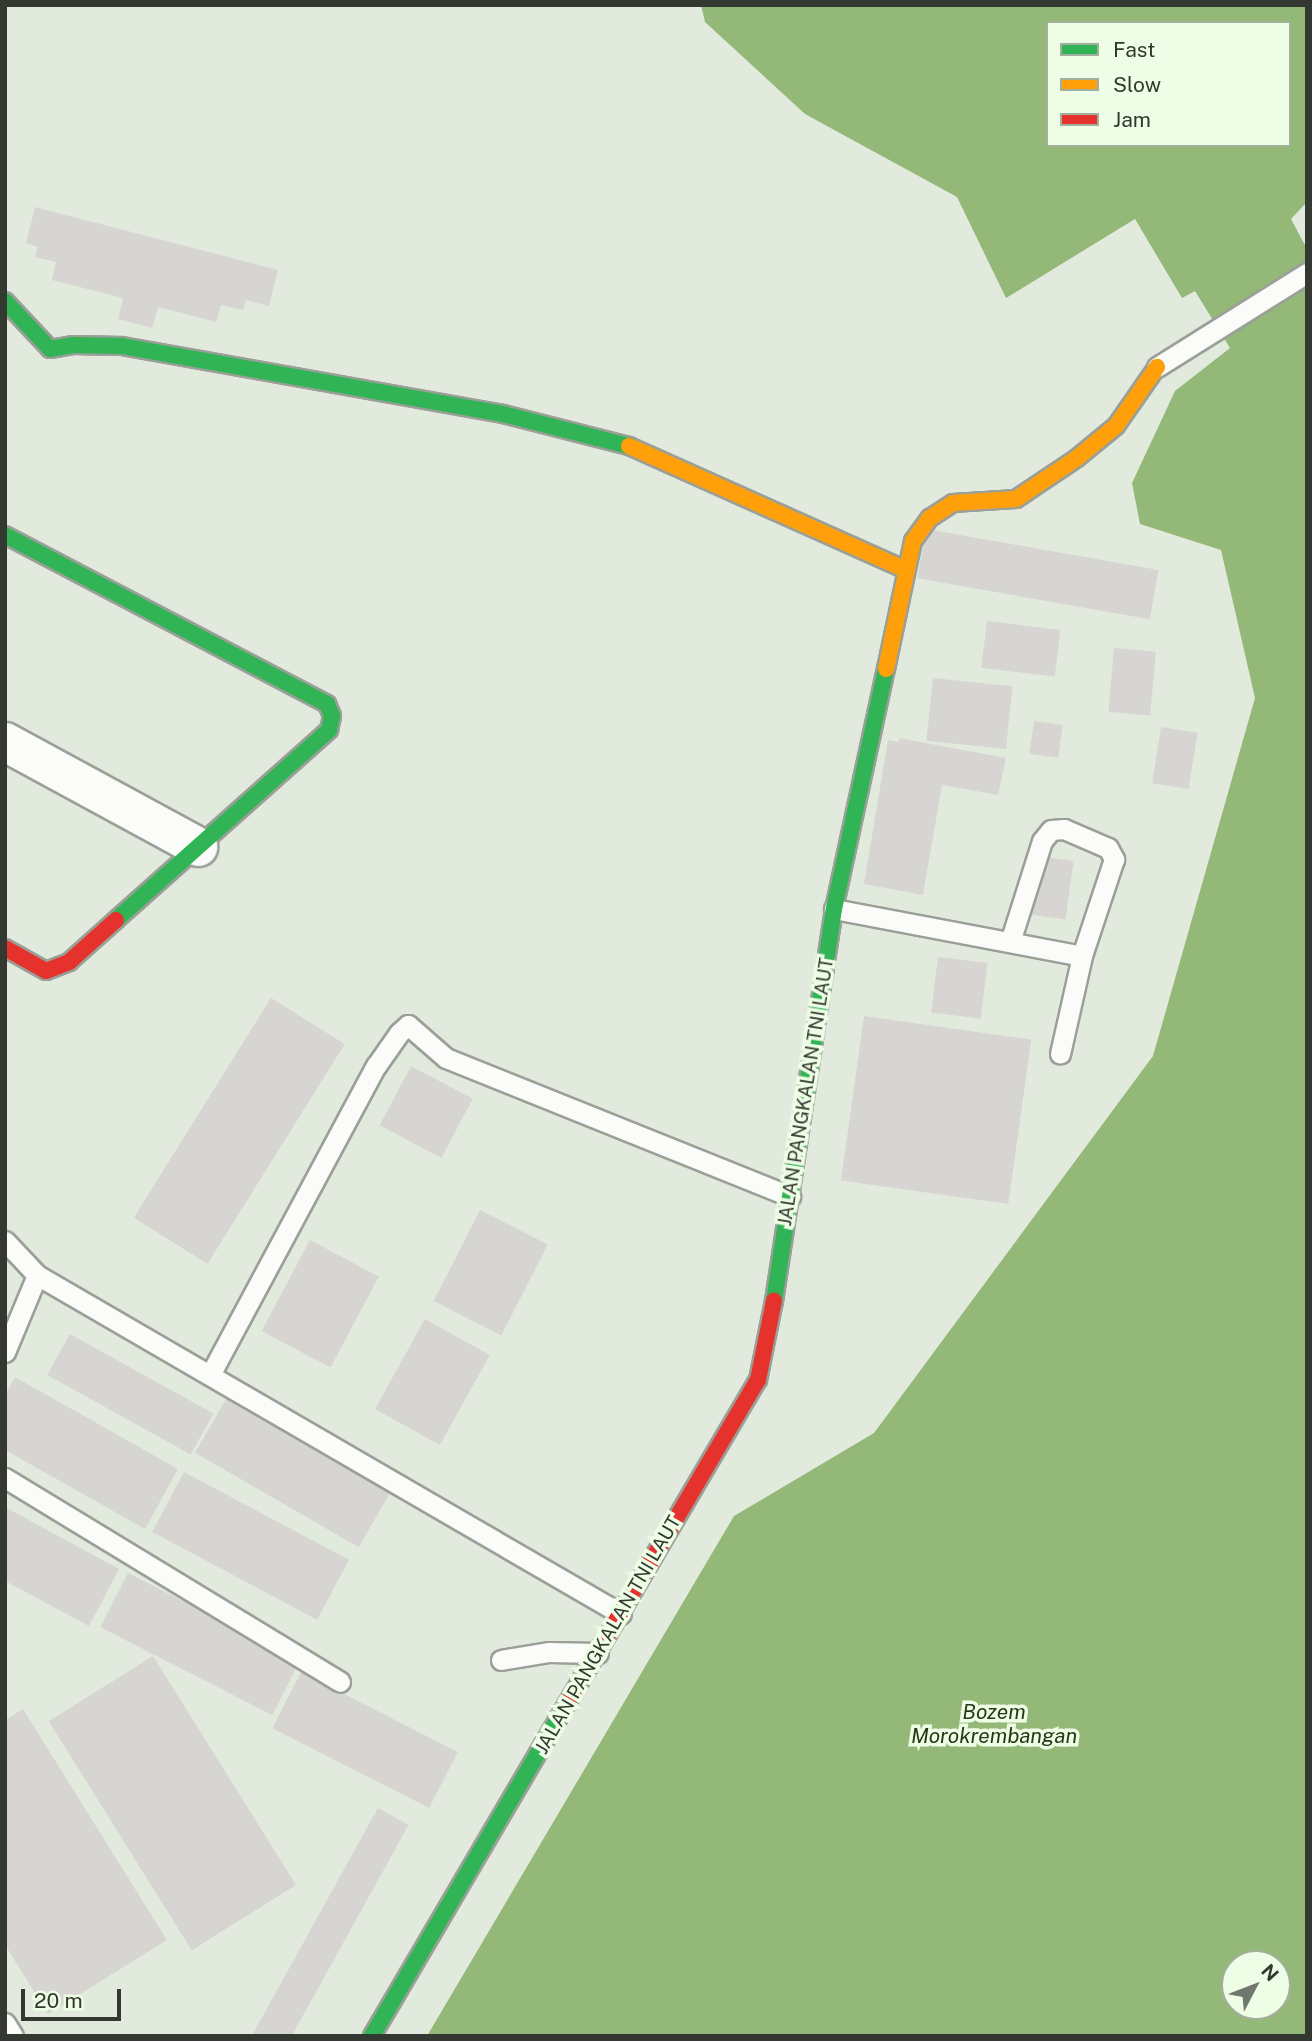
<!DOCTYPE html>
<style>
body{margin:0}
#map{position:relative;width:1312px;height:2041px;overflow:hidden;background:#e2eade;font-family:"Public Sans",sans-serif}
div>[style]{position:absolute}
.water>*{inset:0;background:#94b878}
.building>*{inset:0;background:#d7d5d2;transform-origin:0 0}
.roads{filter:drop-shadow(2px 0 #9aa097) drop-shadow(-2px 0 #9aa097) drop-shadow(0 2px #9aa097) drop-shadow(0 -2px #9aa097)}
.lane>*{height:19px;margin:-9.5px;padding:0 9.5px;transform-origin:9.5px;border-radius:9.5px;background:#fbfcfa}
.street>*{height:38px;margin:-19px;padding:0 19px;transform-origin:19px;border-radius:19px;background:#fbfcfa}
.fast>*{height:16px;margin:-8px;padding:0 8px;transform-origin:8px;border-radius:8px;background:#30b455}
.slow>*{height:16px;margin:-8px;padding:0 8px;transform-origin:8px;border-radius:8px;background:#ff9f0a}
.jam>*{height:16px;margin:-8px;padding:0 8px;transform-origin:8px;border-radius:8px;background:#e5322d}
span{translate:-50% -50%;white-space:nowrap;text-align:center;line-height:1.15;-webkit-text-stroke:7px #eefde5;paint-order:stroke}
.street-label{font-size:19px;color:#333930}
.water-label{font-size:21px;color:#253916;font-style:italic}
.frame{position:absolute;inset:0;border:7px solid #333930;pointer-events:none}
.legend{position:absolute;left:1046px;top:21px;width:245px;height:126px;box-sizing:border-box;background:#eefde5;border:2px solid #a3af9d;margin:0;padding:9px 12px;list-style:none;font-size:21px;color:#333930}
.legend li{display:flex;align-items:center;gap:14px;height:35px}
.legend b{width:35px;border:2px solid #a3af9d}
.north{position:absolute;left:1221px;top:1950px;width:70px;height:70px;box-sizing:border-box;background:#eefde5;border:2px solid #a3af9d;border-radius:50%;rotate:48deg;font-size:19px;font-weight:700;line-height:28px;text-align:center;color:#333930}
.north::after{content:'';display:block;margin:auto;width:24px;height:32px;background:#70776d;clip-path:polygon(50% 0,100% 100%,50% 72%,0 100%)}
.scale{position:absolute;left:21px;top:1989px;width:100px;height:32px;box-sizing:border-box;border:4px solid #333930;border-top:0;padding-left:9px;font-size:21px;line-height:24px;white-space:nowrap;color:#333930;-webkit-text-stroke:5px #eefde5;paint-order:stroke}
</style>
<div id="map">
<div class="water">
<i style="clip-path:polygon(evenodd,701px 5px,1307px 5px,1307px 202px,1291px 219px,1307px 249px,1307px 2036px,427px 2036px,734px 1516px,874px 1433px,1153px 1056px,1255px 698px,1221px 550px,1140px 524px,1132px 483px,1175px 391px,1230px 348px,1195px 291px,1182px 298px,1135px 219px,1006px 298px,957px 197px,805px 114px,705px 22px,701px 5px,1048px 23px,1289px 23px,1289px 145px,1048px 145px,1048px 23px,701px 5px,1235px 1964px,1277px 1964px,1277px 2006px,1235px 2006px,1235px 1964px)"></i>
</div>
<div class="building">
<i style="clip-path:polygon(35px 207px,278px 270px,269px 306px,246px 300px,243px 310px,221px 305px,216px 322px,158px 307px,152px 328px,118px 319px,123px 298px,52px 280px,56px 262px,35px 257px,38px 247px,26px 243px)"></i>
<i style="left:926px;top:529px;width:236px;height:50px;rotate:10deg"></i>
<i style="left:987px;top:621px;width:74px;height:47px;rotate:7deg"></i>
<i style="left:1114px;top:648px;width:42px;height:64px;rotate:5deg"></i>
<i style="left:933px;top:678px;width:80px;height:63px;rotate:6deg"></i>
<i style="left:1034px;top:721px;width:29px;height:33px;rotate:8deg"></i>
<i style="left:1161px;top:727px;width:37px;height:57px;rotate:9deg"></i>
<i style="clip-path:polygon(899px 738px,1006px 758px,998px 795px,942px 785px,923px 895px,864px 884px,888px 740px,899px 742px)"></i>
<i style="left:1038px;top:856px;width:36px;height:59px;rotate:8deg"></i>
<i style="left:938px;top:957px;width:50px;height:56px;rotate:7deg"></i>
<i style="left:271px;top:998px;width:87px;height:259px;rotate:32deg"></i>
<i style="left:864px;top:1016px;width:169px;height:166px;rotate:8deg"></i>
<i style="left:411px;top:1066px;width:70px;height:67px;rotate:28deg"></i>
<i style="left:480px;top:1210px;width:76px;height:102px;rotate:27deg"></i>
<i style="left:310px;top:1240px;width:78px;height:103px;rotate:28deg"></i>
<i style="left:425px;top:1319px;width:74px;height:103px;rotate:29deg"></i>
<i style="left:70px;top:1334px;width:164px;height:47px;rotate:29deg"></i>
<i style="clip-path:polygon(15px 1377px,178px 1469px,145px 1529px,5px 1450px,5px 1395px)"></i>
<i style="left:226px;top:1399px;width:189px;height:62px;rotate:30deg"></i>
<i style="left:184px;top:1472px;width:187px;height:68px;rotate:28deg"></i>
<i style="clip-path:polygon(5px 1507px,119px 1569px,89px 1626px,5px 1581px)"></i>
<i style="left:128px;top:1573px;width:193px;height:61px;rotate:27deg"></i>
<i style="left:153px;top:1656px;width:270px;height:123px;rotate:58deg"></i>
<i style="left:301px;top:1672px;width:176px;height:63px;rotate:27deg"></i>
<i style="clip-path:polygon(23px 1709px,167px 1940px,48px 2014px,5px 1945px,5px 1720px)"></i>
<i style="left:378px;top:1808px;width:35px;height:265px;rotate:29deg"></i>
</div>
<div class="roads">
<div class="lane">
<i style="left:1157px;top:367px;width:177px;rotate:-32.1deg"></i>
<i style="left:834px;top:909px;width:252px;rotate:10.7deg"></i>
<i style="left:1010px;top:942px;width:106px;rotate:-72.4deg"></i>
<i style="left:1042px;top:841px;width:14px;rotate:-51deg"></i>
<i style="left:1051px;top:830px;width:13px;rotate:-4deg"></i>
<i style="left:1064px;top:829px;width:48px;rotate:23.4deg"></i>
<i style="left:1108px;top:848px;width:13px;rotate:61deg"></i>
<i style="left:1114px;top:859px;width:102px;rotate:108.3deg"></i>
<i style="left:1082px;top:956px;width:100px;rotate:102.7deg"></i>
<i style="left:5px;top:1241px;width:47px;rotate:46.7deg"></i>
<i style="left:37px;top:1275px;width:675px;rotate:30.13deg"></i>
<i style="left:5px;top:1352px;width:83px;rotate:-67.4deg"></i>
<i style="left:210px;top:1375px;width:351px;rotate:-61.8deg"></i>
<i style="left:376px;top:1066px;width:40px;rotate:-55.1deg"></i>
<i style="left:399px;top:1033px;width:12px;rotate:-42deg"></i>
<i style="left:408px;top:1025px;width:50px;rotate:41deg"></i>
<i style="left:446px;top:1058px;width:371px;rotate:21.9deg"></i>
<i style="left:5px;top:1478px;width:392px;rotate:31.3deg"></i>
<i style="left:501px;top:1660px;width:49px;rotate:-9.5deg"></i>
<i style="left:549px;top:1652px;width:49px;rotate:1.2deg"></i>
<i style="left:5px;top:2023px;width:15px;rotate:58deg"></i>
</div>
<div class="street">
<i style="left:5px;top:742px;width:220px;rotate:28.5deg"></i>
</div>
<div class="fast">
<i style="left:5px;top:301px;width:66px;rotate:46.8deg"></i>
<i style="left:50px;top:349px;width:23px;rotate:-10deg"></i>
<i style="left:73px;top:345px;width:49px;rotate:1.2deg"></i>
<i style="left:122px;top:346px;width:387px;rotate:10.1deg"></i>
<i style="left:503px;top:414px;width:130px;rotate:14.3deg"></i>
<i style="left:5px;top:535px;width:364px;rotate:27.7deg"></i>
<i style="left:327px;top:704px;width:13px;rotate:67deg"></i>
<i style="left:332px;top:716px;width:14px;rotate:102deg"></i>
<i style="left:329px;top:730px;width:285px;rotate:138.3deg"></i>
<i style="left:774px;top:1301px;width:397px;rotate:-81.3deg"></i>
<i style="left:834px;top:909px;width:246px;rotate:-77.8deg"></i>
<i style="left:372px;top:2036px;width:393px;rotate:-59.6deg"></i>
</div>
<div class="slow">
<i style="left:629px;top:446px;width:303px;rotate:24.1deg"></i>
<i style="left:886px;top:669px;width:131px;rotate:-78.1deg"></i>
<i style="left:913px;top:541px;width:29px;rotate:-54deg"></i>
<i style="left:930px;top:518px;width:27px;rotate:-33deg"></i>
<i style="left:953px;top:503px;width:63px;rotate:-3.6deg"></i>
<i style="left:1016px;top:499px;width:73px;rotate:-33.9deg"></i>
<i style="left:1077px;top:458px;width:50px;rotate:-39.4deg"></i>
<i style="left:1116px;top:426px;width:72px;rotate:-55.2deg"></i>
</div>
<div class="jam">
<i style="left:5px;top:948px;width:47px;rotate:29.3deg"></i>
<i style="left:46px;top:971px;width:25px;rotate:-21deg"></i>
<i style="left:69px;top:962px;width:63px;rotate:-41.8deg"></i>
<i style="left:571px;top:1697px;width:368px;rotate:-59.5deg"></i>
<i style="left:758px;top:1380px;width:81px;rotate:-78.6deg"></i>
</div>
</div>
<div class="street-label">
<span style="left:806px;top:1092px;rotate:-81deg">JALAN PANGKALAN TNI LAUT</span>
<span style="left:608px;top:1635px;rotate:-60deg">JALAN PANGKALAN TNI LAUT</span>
</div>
<div class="water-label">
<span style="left:994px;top:1724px">Bozem<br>Morokrembangan</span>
</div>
<div class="frame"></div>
<ul class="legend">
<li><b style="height:9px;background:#30b455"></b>Fast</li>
<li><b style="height:9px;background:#ff9f0a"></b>Slow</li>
<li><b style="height:9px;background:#e5322d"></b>Jam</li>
</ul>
<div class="north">N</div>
<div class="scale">20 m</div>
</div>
